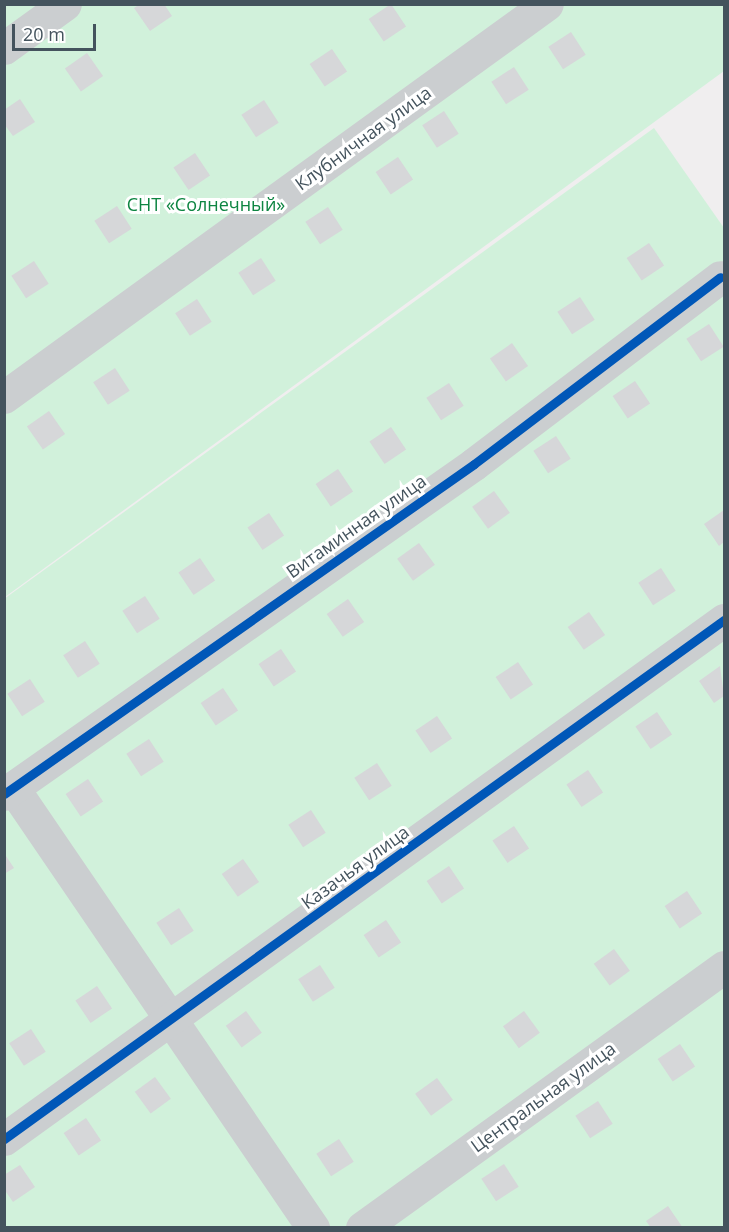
<!DOCTYPE html>
<meta charset="utf-8">
<style>
body{margin:0}
#map{position:relative;width:729px;height:1232px;overflow:hidden;background:#f0eeef;font-family:"Open Sans",sans-serif}
div>[style]{position:absolute}
.green>*{inset:0;background:#d1f1db}
.building>*{inset:0;background:#d6d7d9;transform-origin:0 0}
.street>*{height:33px;margin:-16.5px;padding:0 16.5px;transform-origin:16.5px;border-radius:16.5px;background:#cbced0}
.cycleway>*{height:9px;margin:-4.5px;padding:0 4.5px;transform-origin:4.5px;border-radius:4.5px;background:#0057b8}
span{translate:-50% -50%;white-space:nowrap;text-align:center;line-height:1.15;-webkit-text-stroke:6px #fff;paint-order:stroke}
.street-label{font-size:18px;color:#44535d}
.park-label{font-size:18px;color:#0e8542}
.frame{position:absolute;inset:0;border:6px solid #44535d;pointer-events:none}
.scale{position:absolute;left:12px;top:24px;width:84px;height:27px;box-sizing:border-box;border:3px solid #44535d;border-top:0;padding-left:8px;font-size:18px;line-height:21px;white-space:nowrap;color:#44535d;-webkit-text-stroke:4px #fff;paint-order:stroke}
</style>
<div id="map">
<div class="green">
<i style="clip-path:polygon(5px 5px,724px 5px,724px 71px,5px 597px)"></i>
<i style="clip-path:polygon(654px 128px,724px 228px,724px 1227px,5px 1227px,4px 599px)"></i>
</div>
<div class="building">
<i style="clip-path:polygon(140px 4px,164px 4px,172px 16px,150px 31px,134px 8px)"></i>
<i style="left:391px;top:4px;width:27px;height:27px;rotate:56deg"></i>
<i style="left:571px;top:32px;width:27px;height:27px;rotate:57deg"></i>
<i style="left:332px;top:49px;width:27px;height:27px;rotate:56deg"></i>
<i style="left:87px;top:53px;width:28px;height:27px;rotate:55deg"></i>
<i style="left:514px;top:67px;width:27px;height:27px;rotate:57deg"></i>
<i style="clip-path:polygon(20px 99px,35px 122px,13px 136px,4px 124px,4px 110px)"></i>
<i style="left:264px;top:100px;width:27px;height:27px;rotate:57deg"></i>
<i style="left:444px;top:111px;width:27px;height:26px;rotate:57deg"></i>
<i style="left:195px;top:153px;width:27px;height:26px;rotate:56deg"></i>
<i style="left:398px;top:157px;width:27px;height:27px;rotate:56deg"></i>
<i style="left:117px;top:206px;width:27px;height:27px;rotate:57deg"></i>
<i style="left:328px;top:207px;width:27px;height:27px;rotate:57deg"></i>
<i style="left:649px;top:243px;width:27px;height:27px;rotate:56deg"></i>
<i style="left:261px;top:258px;width:27px;height:27px;rotate:57deg"></i>
<i style="left:34px;top:261px;width:27px;height:27px;rotate:57deg"></i>
<i style="left:580px;top:297px;width:27px;height:27px;rotate:57deg"></i>
<i style="left:197px;top:299px;width:27px;height:26px;rotate:57deg"></i>
<i style="left:709px;top:324px;width:27px;height:27px;rotate:57deg"></i>
<i style="left:512px;top:343px;width:28px;height:27px;rotate:55deg"></i>
<i style="left:115px;top:368px;width:27px;height:26px;rotate:57deg"></i>
<i style="left:635px;top:381px;width:27px;height:27px;rotate:56deg"></i>
<i style="left:449px;top:383px;width:27px;height:27px;rotate:57deg"></i>
<i style="left:49px;top:411px;width:28px;height:27px;rotate:55deg"></i>
<i style="left:391px;top:427px;width:27px;height:26px;rotate:56deg"></i>
<i style="left:556px;top:436px;width:27px;height:27px;rotate:57deg"></i>
<i style="left:338px;top:469px;width:27px;height:27px;rotate:56deg"></i>
<i style="left:494px;top:491px;width:27px;height:27px;rotate:54deg"></i>
<i style="clip-path:polygon(724px 510px,724px 542px,719px 546px,704px 524px)"></i>
<i style="left:269px;top:513px;width:27px;height:26px;rotate:56deg"></i>
<i style="left:419px;top:543px;width:27px;height:27px;rotate:54deg"></i>
<i style="left:200px;top:558px;width:27px;height:26px;rotate:56deg"></i>
<i style="left:661px;top:568px;width:27px;height:27px;rotate:57deg"></i>
<i style="left:145px;top:596px;width:27px;height:27px;rotate:57deg"></i>
<i style="left:348px;top:599px;width:28px;height:26px;rotate:55deg"></i>
<i style="left:589px;top:612px;width:28px;height:26px;rotate:55deg"></i>
<i style="left:85px;top:641px;width:27px;height:26px;rotate:57deg"></i>
<i style="left:281px;top:649px;width:27px;height:27px;rotate:56deg"></i>
<i style="left:518px;top:662px;width:27px;height:27px;rotate:56deg"></i>
<i style="clip-path:polygon(720px 666px,724px 696px,714px 703px,699px 681px)"></i>
<i style="left:30px;top:679px;width:27px;height:27px;rotate:57deg"></i>
<i style="left:223px;top:688px;width:27px;height:27px;rotate:56deg"></i>
<i style="left:657px;top:712px;width:27px;height:26px;rotate:56deg"></i>
<i style="left:437px;top:716px;width:27px;height:26px;rotate:56deg"></i>
<i style="left:149px;top:739px;width:27px;height:27px;rotate:57deg"></i>
<i style="left:377px;top:763px;width:27px;height:27px;rotate:57deg"></i>
<i style="left:588px;top:770px;width:27px;height:26px;rotate:56deg"></i>
<i style="left:88px;top:779px;width:27px;height:27px;rotate:56deg"></i>
<i style="left:311px;top:810px;width:27px;height:27px;rotate:57deg"></i>
<i style="left:514px;top:826px;width:27px;height:26px;rotate:56deg"></i>
<i style="clip-path:polygon(4px 853px,14px 868px,4px 874px)"></i>
<i style="left:243px;top:859px;width:28px;height:26px;rotate:55deg"></i>
<i style="left:449px;top:866px;width:27px;height:27px;rotate:56deg"></i>
<i style="left:687px;top:891px;width:27px;height:27px;rotate:56deg"></i>
<i style="left:179px;top:908px;width:27px;height:27px;rotate:57deg"></i>
<i style="left:386px;top:920px;width:27px;height:27px;rotate:56deg"></i>
<i style="left:614px;top:949px;width:27px;height:25px;rotate:54deg"></i>
<i style="left:320px;top:965px;width:27px;height:26px;rotate:57deg"></i>
<i style="left:97px;top:986px;width:27px;height:26px;rotate:56deg"></i>
<i style="left:246px;top:1011px;width:27px;height:25px;rotate:54deg"></i>
<i style="left:524px;top:1011px;width:27px;height:26px;rotate:54deg"></i>
<i style="left:31px;top:1029px;width:27px;height:26px;rotate:57deg"></i>
<i style="left:680px;top:1044px;width:27px;height:27px;rotate:56deg"></i>
<i style="left:155px;top:1077px;width:27px;height:25px;rotate:54deg"></i>
<i style="left:437px;top:1078px;width:27px;height:27px;rotate:54deg"></i>
<i style="left:598px;top:1101px;width:27px;height:27px;rotate:57deg"></i>
<i style="left:86px;top:1118px;width:27px;height:27px;rotate:56deg"></i>
<i style="left:339px;top:1139px;width:27px;height:27px;rotate:57deg"></i>
<i style="left:504px;top:1164px;width:27px;height:27px;rotate:57deg"></i>
<i style="clip-path:polygon(20px 1165px,35px 1187px,13px 1202px,4px 1189px,4px 1175px)"></i>
<i style="clip-path:polygon(668px 1206px,683px 1228px,651px 1228px,646px 1221px)"></i>
</div>
<div class="street">
<i style="left:4px;top:48px;width:75px;rotate:-35.8deg"></i>
<i style="left:4px;top:397px;width:670px;rotate:-35.9deg"></i>
<i style="left:13px;top:788px;width:533px;rotate:55.71deg"></i>
<i style="left:4px;top:794px;width:574px;rotate:-35.07deg"></i>
<i style="left:474px;top:464px;width:309px;rotate:-37.2deg"></i>
<i style="left:4px;top:1139px;width:888px;rotate:-35.79deg"></i>
<i style="left:362px;top:1228px;width:446px;rotate:-35.8deg"></i>
</div>
<div class="cycleway">
<i style="left:4px;top:794px;width:574px;rotate:-35.07deg"></i>
<i style="left:474px;top:464px;width:309px;rotate:-37.2deg"></i>
<i style="left:4px;top:1139px;width:888px;rotate:-35.79deg"></i>
</div>
<div class="street-label">
<span style="left:363px;top:138px;rotate:-36deg">Клубничная улица</span>
<span style="left:356px;top:526px;rotate:-35deg">Витаминная улица</span>
<span style="left:355px;top:867px;rotate:-36deg">Казачья улица</span>
<span style="left:543px;top:1097px;rotate:-36deg">Центральная улица</span>
</div>
<div class="park-label">
<span style="left:206px;top:204px">СНТ «Солнечный»</span>
</div>
<div class="frame"></div>
<div class="scale">20 m</div>
</div>
